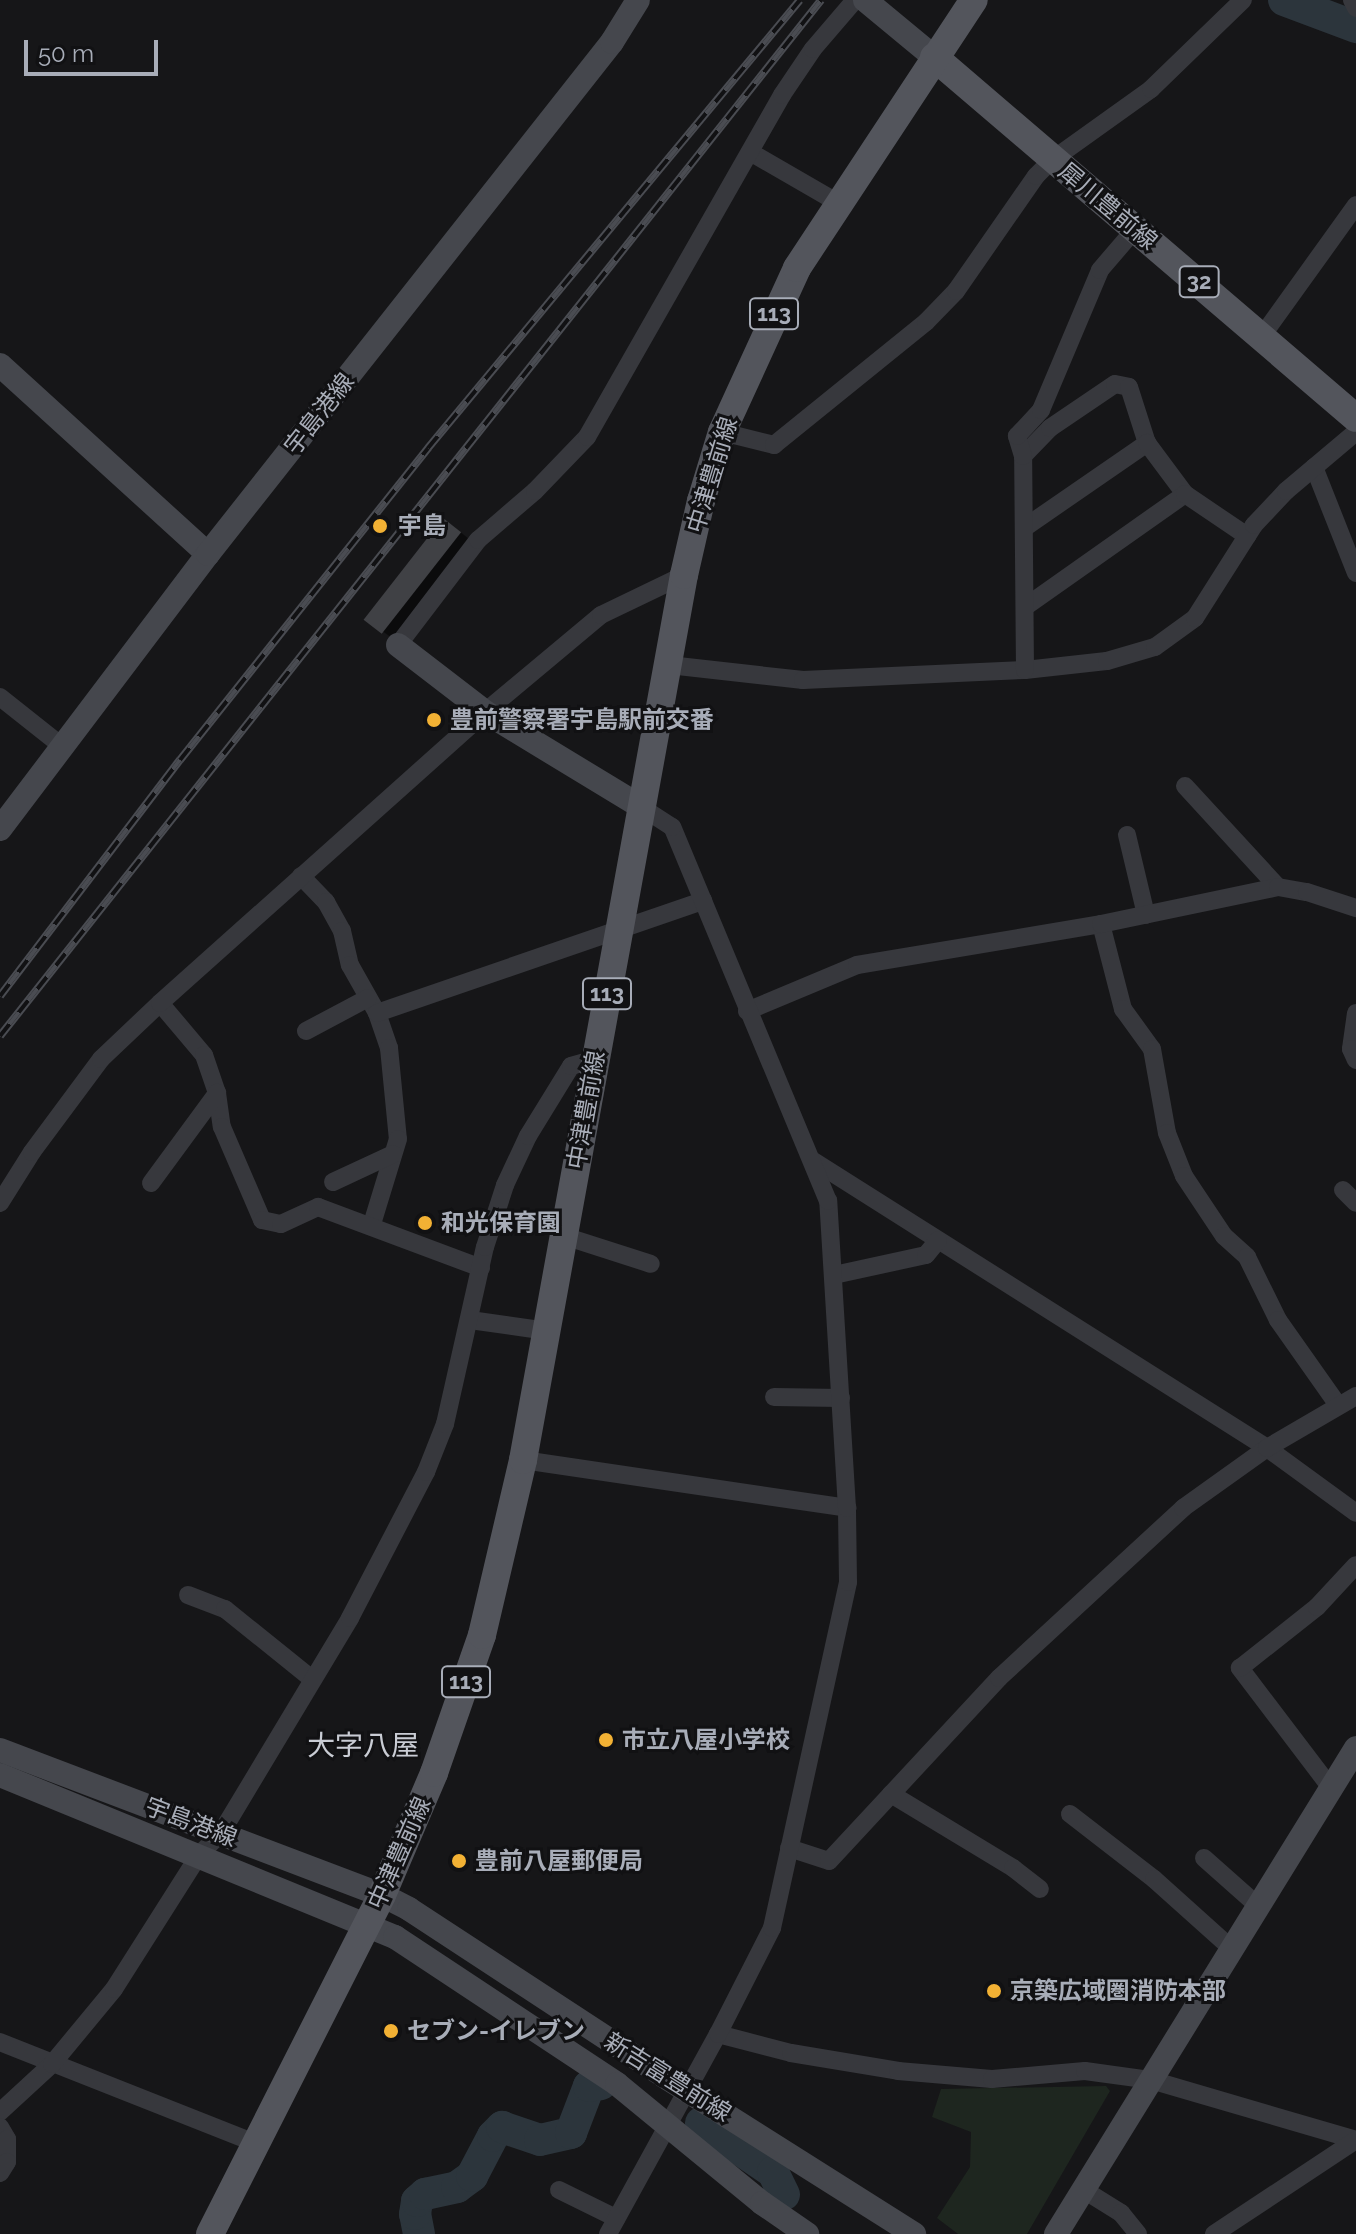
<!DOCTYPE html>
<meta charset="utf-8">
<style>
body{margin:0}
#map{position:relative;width:1356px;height:2234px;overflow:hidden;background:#161618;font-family:Raleway,"Noto Sans JP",sans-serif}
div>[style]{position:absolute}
.green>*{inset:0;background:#1e261f}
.shadow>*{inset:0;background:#0007}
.river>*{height:32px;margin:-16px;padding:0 16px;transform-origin:16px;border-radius:16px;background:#2c353c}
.building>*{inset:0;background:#404145;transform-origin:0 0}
.street>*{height:18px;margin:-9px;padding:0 9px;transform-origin:9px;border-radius:9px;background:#37383d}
.secondary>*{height:24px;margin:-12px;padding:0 12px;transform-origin:12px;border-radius:12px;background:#45474d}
.primary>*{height:28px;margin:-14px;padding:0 14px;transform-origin:14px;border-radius:14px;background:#53555c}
.rail>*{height:8px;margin-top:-4px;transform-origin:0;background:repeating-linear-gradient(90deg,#111113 0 15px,#4a4c52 0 30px);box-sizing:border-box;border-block:2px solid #4a4c52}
.dots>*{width:22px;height:22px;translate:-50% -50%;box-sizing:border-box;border:4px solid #111113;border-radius:50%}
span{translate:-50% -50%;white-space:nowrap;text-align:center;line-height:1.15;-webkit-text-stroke:6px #111113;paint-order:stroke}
.shield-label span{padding:2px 6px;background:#111113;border:2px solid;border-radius:6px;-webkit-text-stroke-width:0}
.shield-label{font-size:22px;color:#a8adb8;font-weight:700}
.street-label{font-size:24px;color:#a8adb8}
.poi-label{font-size:24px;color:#a8adb8;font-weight:700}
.left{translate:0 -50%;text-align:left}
.quarter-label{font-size:28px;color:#c9ccd4}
.scale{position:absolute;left:24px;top:40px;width:134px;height:36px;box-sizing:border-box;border:4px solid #a8adb8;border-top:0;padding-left:10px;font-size:24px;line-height:28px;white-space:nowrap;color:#a8adb8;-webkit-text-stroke:6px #111113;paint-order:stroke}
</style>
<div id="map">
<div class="green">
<i style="clip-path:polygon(1106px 2086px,1110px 2091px,1027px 2234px,958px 2234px,937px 2218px,970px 2167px,971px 2132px,932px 2117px,941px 2089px)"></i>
</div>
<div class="shadow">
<i style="clip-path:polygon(453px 526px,469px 539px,392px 638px,367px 620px)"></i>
</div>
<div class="river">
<i style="left:1284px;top:0;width:77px;rotate:20.6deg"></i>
<i style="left:701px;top:2123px;width:87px;rotate:34.2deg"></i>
<i style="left:773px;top:2172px;width:25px;rotate:64deg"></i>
<i style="left:419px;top:2234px;width:20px;rotate:-101deg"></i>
<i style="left:415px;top:2214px;width:13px;rotate:-81deg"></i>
<i style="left:417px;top:2201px;width:11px;rotate:-41deg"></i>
<i style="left:425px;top:2194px;width:33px;rotate:-12deg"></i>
<i style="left:457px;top:2187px;width:19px;rotate:-36deg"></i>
<i style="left:472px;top:2176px;width:45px;rotate:-62.3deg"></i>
<i style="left:493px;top:2136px;width:13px;rotate:-45deg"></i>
<i style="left:502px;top:2127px;width:40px;rotate:18.9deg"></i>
<i style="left:540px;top:2140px;width:32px;rotate:-13deg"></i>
<i style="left:571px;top:2133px;width:50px;rotate:-69deg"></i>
<i style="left:589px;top:2086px;width:12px;rotate:-9deg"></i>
</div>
<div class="building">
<i style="left:443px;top:518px;width:23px;height:129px;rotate:38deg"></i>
</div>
<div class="street">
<i style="left:1352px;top:0;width:9px;rotate:63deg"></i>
<i style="left:750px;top:152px;width:104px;rotate:30deg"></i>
<i style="left:1262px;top:336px;width:161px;rotate:-54.3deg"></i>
<i style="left:722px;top:432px;width:54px;rotate:14deg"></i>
<i style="left:774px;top:445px;width:196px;rotate:-39deg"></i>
<i style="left:926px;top:322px;width:43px;rotate:-45.9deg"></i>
<i style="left:956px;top:291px;width:140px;rotate:-55.2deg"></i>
<i style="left:1036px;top:176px;width:23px;rotate:-45deg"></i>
<i style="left:1052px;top:160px;width:122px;rotate:-35.6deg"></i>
<i style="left:1151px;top:89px;width:128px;rotate:-44.1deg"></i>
<i style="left:1023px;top:456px;width:39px;rotate:-46deg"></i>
<i style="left:1050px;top:428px;width:78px;rotate:-34.1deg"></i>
<i style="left:1115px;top:384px;width:14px;rotate:12deg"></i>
<i style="left:1129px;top:387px;width:59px;rotate:72.2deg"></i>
<i style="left:1314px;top:467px;width:114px;rotate:68.4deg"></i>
<i style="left:1024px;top:528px;width:150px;rotate:-34.6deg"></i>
<i style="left:1147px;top:443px;width:64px;rotate:53.3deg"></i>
<i style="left:1025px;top:607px;width:196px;rotate:-35.2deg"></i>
<i style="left:1185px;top:494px;width:75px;rotate:34.1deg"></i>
<i style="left:398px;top:645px;width:132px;rotate:-52.7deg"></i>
<i style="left:478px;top:540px;width:75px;rotate:-40.7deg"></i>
<i style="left:535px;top:491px;width:75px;rotate:-46.1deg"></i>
<i style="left:587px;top:437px;width:394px;rotate:-60.3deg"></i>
<i style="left:782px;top:95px;width:55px;rotate:-56deg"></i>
<i style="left:813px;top:49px;width:65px;rotate:-49.4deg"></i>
<i style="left:669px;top:665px;width:135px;rotate:6.4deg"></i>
<i style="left:803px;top:680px;width:222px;rotate:-2.6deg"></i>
<i style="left:1025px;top:670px;width:82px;rotate:-6.3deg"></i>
<i style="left:1107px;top:661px;width:50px;rotate:-16.3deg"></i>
<i style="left:1155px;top:647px;width:49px;rotate:-35.9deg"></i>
<i style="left:1195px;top:618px;width:110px;rotate:-57.6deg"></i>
<i style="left:1254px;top:525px;width:47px;rotate:-46.7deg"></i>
<i style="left:1286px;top:491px;width:92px;rotate:-40.1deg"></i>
<i style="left:1025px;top:670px;width:214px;rotate:-90.5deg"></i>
<i style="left:1023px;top:456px;width:21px;rotate:-107deg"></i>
<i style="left:1017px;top:436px;width:35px;rotate:-47deg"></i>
<i style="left:1041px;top:410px;width:152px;rotate:-67.1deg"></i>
<i style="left:1100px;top:270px;width:55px;rotate:-49.4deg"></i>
<i style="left:0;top:697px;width:80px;rotate:38.4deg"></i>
<i style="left:1185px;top:786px;width:137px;rotate:47.4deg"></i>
<i style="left:1127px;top:835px;width:82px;rotate:76.6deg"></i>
<i style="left:301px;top:876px;width:36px;rotate:46deg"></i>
<i style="left:326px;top:902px;width:33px;rotate:61deg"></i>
<i style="left:342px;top:931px;width:35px;rotate:77deg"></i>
<i style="left:350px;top:965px;width:55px;rotate:60.6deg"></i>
<i style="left:377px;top:1013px;width:37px;rotate:71deg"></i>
<i style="left:389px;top:1048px;width:91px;rotate:84.4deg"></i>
<i style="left:398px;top:1139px;width:89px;rotate:107deg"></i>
<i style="left:1101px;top:924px;width:88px;rotate:75.5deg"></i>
<i style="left:1123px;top:1009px;width:49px;rotate:54.1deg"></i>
<i style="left:1152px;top:1049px;width:85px;rotate:79.9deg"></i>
<i style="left:1167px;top:1133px;width:46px;rotate:68.4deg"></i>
<i style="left:1184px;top:1176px;width:72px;rotate:56.3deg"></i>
<i style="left:1224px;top:1236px;width:31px;rotate:42deg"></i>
<i style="left:1247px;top:1257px;width:70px;rotate:63.8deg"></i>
<i style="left:1278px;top:1320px;width:104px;rotate:54.8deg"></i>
<i style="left:160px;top:1003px;width:68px;rotate:49.8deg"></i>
<i style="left:204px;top:1055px;width:40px;rotate:71.1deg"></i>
<i style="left:217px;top:1093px;width:34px;rotate:82deg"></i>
<i style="left:222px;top:1127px;width:101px;rotate:66.7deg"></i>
<i style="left:262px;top:1220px;width:19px;rotate:12deg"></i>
<i style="left:281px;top:1224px;width:41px;rotate:-24.7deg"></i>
<i style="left:318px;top:1207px;width:174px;rotate:20.5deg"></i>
<i style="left:747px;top:1011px;width:119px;rotate:-22.7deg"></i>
<i style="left:857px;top:965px;width:247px;rotate:-9.5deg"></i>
<i style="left:1101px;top:924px;width:181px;rotate:-11.8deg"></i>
<i style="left:1278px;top:887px;width:29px;rotate:10deg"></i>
<i style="left:1307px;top:892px;width:52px;rotate:18.1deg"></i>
<i style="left:377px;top:1013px;width:345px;rotate:-19deg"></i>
<i style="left:1356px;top:1013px;width:36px;rotate:98deg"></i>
<i style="left:1351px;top:1049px;width:12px;rotate:66deg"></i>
<i style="left:306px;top:1031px;width:70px;rotate:-28deg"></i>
<i style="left:812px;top:1160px;width:538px;rotate:32.33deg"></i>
<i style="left:1267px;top:1448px;width:110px;rotate:36.1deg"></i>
<i style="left:333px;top:1182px;width:66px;rotate:-25deg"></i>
<i style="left:151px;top:1183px;width:112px;rotate:-53.7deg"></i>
<i style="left:1343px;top:1190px;width:18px;rotate:45deg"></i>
<i style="left:0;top:1203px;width:60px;rotate:-57.9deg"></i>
<i style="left:32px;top:1152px;width:116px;rotate:-53.4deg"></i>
<i style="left:101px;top:1059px;width:81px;rotate:-43.5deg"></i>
<i style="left:160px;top:1003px;width:436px;rotate:-41.8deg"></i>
<i style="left:485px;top:712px;width:151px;rotate:-39.9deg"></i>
<i style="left:601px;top:615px;width:92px;rotate:-25.7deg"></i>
<i style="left:564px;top:1236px;width:91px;rotate:17.8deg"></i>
<i style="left:834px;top:1275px;width:94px;rotate:-12.3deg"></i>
<i style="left:926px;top:1255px;width:19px;rotate:-51deg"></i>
<i style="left:470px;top:1320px;width:78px;rotate:8.1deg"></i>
<i style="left:774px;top:1397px;width:67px;rotate:0.9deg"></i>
<i style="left:523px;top:1460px;width:328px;rotate:8.4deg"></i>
<i style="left:188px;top:1595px;width:40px;rotate:21deg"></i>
<i style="left:225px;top:1609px;width:112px;rotate:38.8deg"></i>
<i style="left:1331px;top:1788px;width:151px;rotate:-127.2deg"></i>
<i style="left:1240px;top:1668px;width:98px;rotate:-38.4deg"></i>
<i style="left:1317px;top:1607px;width:57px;rotate:-47.1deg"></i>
<i style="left:891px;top:1794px;width:143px;rotate:31.2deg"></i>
<i style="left:1013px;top:1868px;width:34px;rotate:38deg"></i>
<i style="left:1070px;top:1814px;width:106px;rotate:37.7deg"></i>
<i style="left:1154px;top:1879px;width:105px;rotate:41.9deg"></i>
<i style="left:789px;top:1848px;width:42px;rotate:18deg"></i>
<i style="left:829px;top:1861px;width:250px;rotate:-47.1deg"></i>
<i style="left:999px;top:1678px;width:251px;rotate:-42.7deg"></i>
<i style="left:1183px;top:1508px;width:103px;rotate:-35.5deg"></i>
<i style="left:1267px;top:1448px;width:103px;rotate:-30.3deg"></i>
<i style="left:1204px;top:1858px;width:72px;rotate:41.6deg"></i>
<i style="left:718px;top:2034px;width:75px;rotate:14.6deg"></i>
<i style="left:791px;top:2053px;width:109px;rotate:9.5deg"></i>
<i style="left:898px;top:2071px;width:94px;rotate:4.9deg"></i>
<i style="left:992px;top:2079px;width:93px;rotate:-4.9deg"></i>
<i style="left:1085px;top:2071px;width:67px;rotate:7.8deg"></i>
<i style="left:1151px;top:2080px;width:214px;rotate:16.3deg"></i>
<i style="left:0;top:2042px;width:277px;rotate:21.6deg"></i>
<i style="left:0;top:2112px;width:71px;rotate:-42.7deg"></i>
<i style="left:52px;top:2064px;width:97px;rotate:-50.4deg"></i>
<i style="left:114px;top:1989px;width:159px;rotate:-57.6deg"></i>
<i style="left:199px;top:1855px;width:31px;rotate:-45deg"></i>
<i style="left:221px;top:1833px;width:251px;rotate:-59deg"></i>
<i style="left:350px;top:1618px;width:165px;rotate:-62.5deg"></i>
<i style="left:426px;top:1472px;width:52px;rotate:-68.4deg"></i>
<i style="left:445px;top:1424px;width:181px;rotate:-77.3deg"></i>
<i style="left:485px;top:1247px;width:65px;rotate:-72.1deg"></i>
<i style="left:505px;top:1185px;width:54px;rotate:-64.9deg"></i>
<i style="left:528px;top:1136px;width:82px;rotate:-58.4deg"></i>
<i style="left:571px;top:1066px;width:25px;rotate:-16deg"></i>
<i style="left:0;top:2127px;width:14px;rotate:60deg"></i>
<i style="left:7px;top:2139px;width:23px;rotate:90deg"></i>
<i style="left:7px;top:2162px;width:13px;rotate:122deg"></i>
<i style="left:559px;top:2190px;width:64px;rotate:26.2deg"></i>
<i style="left:1084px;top:2190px;width:44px;rotate:31.9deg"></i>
<i style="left:1121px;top:2213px;width:27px;rotate:51deg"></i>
<i style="left:608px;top:2234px;width:228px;rotate:-61.2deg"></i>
<i style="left:718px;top:2034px;width:119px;rotate:-63deg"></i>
<i style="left:772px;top:1928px;width:354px;rotate:-77.6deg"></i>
<i style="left:848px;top:1582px;width:74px;rotate:-90.8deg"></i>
<i style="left:847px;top:1508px;width:308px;rotate:-93.5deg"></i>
<i style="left:828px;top:1201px;width:405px;rotate:-112.6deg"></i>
<i style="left:672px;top:827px;width:35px;rotate:-147deg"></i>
<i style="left:1214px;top:2234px;width:170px;rotate:-33.5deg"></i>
</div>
<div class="secondary">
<i style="left:865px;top:0;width:89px;rotate:39.6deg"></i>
<i style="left:0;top:365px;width:281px;rotate:42.3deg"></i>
<i style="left:398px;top:645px;width:110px;rotate:37.6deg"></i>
<i style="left:485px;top:712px;width:185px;rotate:31.3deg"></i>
<i style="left:0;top:829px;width:345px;rotate:-52.9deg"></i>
<i style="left:208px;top:554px;width:652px;rotate:-51.72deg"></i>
<i style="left:612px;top:42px;width:49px;rotate:-58.2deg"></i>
<i style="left:0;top:1750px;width:409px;rotate:20.8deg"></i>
<i style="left:382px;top:1895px;width:30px;rotate:27deg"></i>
<i style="left:409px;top:1909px;width:305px;rotate:33.2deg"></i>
<i style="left:664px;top:2076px;width:296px;rotate:32.3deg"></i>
<i style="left:0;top:1775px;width:427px;rotate:22.3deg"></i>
<i style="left:395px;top:1937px;width:266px;rotate:33.5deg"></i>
<i style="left:617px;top:2084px;width:188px;rotate:39.4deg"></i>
<i style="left:762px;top:2203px;width:55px;rotate:34.6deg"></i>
<i style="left:1056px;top:2234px;width:571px;rotate:-58.31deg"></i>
</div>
<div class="primary">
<i style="left:934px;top:57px;width:555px;rotate:40.55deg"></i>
<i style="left:210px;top:2234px;width:380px;rotate:-63.1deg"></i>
<i style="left:382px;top:1895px;width:133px;rotate:-66.9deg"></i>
<i style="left:434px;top:1773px;width:146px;rotate:-70.8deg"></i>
<i style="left:482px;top:1635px;width:180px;rotate:-76.8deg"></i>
<i style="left:523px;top:1460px;width:900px;rotate:-79.69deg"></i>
<i style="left:684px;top:575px;width:76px;rotate:-77.1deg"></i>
<i style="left:701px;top:501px;width:72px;rotate:-73.1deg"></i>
<i style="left:722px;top:432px;width:180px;rotate:-65.4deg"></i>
<i style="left:797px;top:268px;width:321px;rotate:-56.6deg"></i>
</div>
<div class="rail">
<i style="left:0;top:996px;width:297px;rotate:-52.7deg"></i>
<i style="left:180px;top:760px;width:399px;rotate:-51.5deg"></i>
<i style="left:428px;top:448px;width:582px;rotate:-50.3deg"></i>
<i style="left:0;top:1036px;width:1322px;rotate:-51.6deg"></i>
</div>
<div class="dots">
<i style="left:380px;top:526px;background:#f2b134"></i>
<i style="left:434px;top:720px;background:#f2b134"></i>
<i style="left:425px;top:1223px;background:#f2b134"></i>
<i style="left:606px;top:1740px;background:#f2b134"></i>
<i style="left:459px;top:1861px;background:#f2b134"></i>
<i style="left:994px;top:1991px;background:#f2b134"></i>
<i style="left:391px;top:2031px;background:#f2b134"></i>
</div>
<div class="shield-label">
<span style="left:1199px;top:282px">32</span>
<span style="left:774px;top:314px">113</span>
<span style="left:607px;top:994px">113</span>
<span style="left:466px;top:1682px">113</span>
</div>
<div class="street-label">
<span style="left:1108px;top:206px;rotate:40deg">犀川豊前線</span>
<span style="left:319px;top:414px;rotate:-52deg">宇島港線</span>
<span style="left:712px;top:475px;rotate:-73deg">中津豊前線</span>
<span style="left:586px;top:1110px;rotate:-80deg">中津豊前線</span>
<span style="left:191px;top:1822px;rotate:21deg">宇島港線</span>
<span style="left:399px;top:1853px;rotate:-66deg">中津豊前線</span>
<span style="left:668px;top:2077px;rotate:32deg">新吉富豊前線</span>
</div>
<div class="poi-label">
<span class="left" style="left:398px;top:526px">宇島</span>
<span class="left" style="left:450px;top:720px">豊前警察署宇島駅前交番</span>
<span class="left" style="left:441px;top:1223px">和光保育園</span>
<span class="left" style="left:622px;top:1740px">市立八屋小学校</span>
<span class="left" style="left:475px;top:1861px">豊前八屋郵便局</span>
<span class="left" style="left:1010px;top:1991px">京築広域圏消防本部</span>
<span class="left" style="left:407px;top:2031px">セブン-イレブン</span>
</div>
<div class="quarter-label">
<span style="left:363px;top:1746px">大字八屋</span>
</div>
<div class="scale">50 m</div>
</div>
